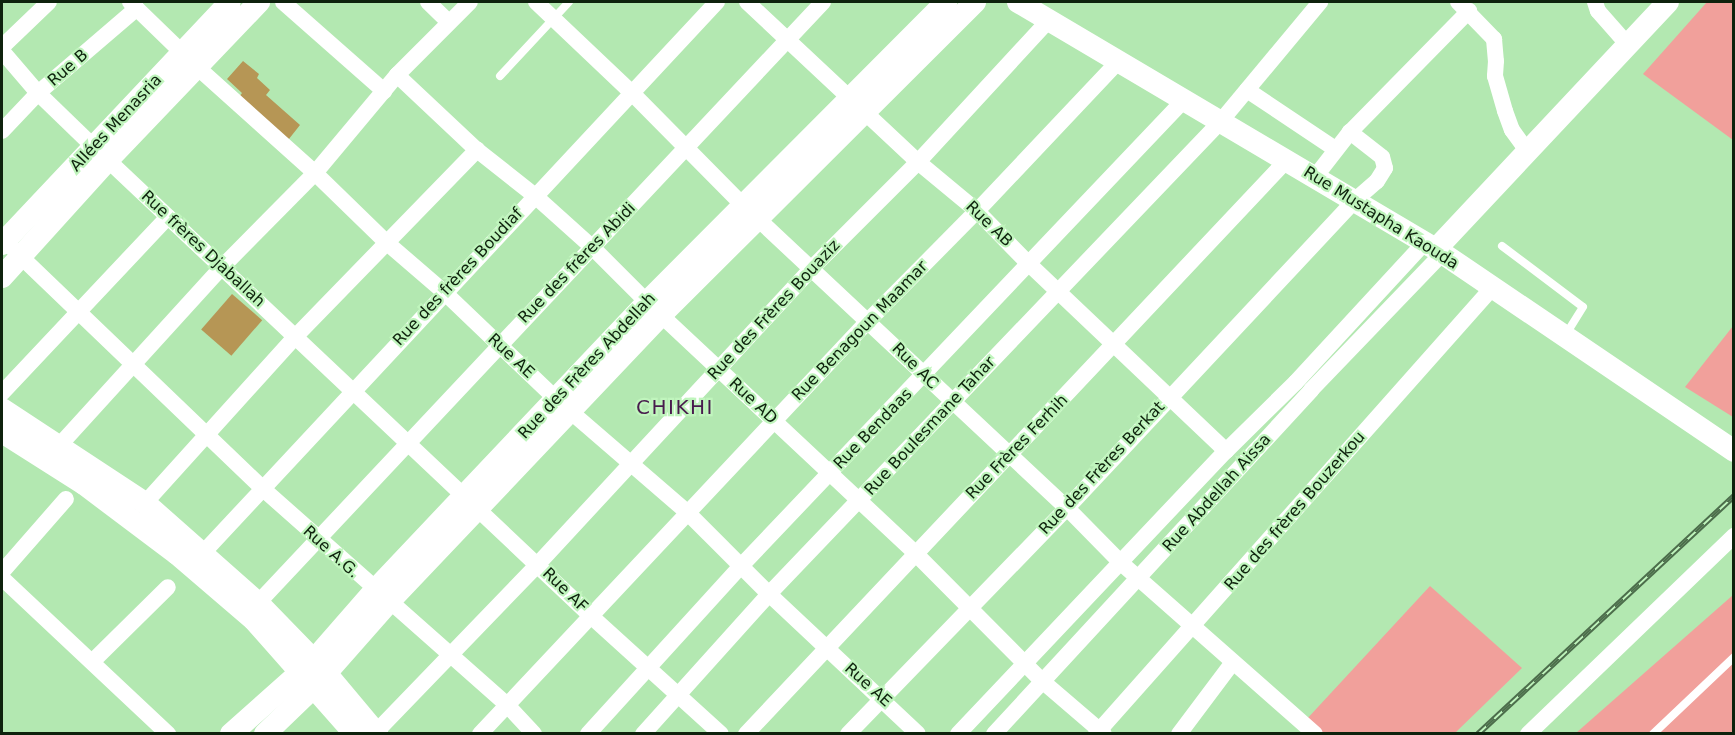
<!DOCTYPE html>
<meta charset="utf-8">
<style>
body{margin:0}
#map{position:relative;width:1735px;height:735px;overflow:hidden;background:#b3e8b1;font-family:"DejaVu Sans",sans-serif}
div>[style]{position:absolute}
.green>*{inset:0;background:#f1a09b}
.building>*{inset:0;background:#b69655;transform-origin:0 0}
.lane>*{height:8px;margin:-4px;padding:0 4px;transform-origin:4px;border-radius:4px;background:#fff}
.street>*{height:16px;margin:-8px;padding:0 8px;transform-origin:8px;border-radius:8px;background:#fff}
.secondary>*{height:22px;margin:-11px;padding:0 11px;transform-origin:11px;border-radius:11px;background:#fff}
.rail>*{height:6px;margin-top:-3px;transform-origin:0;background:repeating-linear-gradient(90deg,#c0f5bd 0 11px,#4c6d4b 0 22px);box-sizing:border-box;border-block:2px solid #4c6d4b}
span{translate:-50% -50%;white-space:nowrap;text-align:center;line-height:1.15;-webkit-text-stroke:4.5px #c0f5bd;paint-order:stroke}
.street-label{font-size:16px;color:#0e220d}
.quarter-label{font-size:20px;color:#481b4d;letter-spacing:1.5px}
.frame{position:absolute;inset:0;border:3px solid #0e220d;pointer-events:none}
</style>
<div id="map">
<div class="green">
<i style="clip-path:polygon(1707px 2px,1733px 2px,1733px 140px,1643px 74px)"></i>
<i style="clip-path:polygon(1733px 326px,1733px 417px,1685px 387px)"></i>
<i style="clip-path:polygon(1430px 586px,1522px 668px,1455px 733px,1319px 733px,1305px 721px)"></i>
<i style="clip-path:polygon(1733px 595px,1733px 733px,1576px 733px)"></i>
</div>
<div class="building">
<i style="clip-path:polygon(243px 61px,259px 74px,257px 78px,270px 90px,266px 95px,300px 125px,285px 144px,237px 100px,242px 93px,227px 79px)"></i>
<i style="left:232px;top:294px;width:40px;height:47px;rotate:41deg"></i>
</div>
<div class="lane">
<i style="left:500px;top:76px;width:101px;rotate:-47deg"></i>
<i style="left:1502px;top:246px;width:101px;rotate:37deg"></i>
<i style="left:1583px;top:307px;width:34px;rotate:122deg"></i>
<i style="left:1653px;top:734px;width:112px;rotate:-43.5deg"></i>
</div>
<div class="street">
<i style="left:130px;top:2px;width:93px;rotate:44.1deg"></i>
<i style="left:197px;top:67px;width:159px;rotate:41.9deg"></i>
<i style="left:315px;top:173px;width:99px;rotate:44.2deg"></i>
<i style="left:386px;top:242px;width:77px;rotate:40.8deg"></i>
<i style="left:444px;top:292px;width:155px;rotate:43.7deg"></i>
<i style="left:556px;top:399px;width:173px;rotate:40.8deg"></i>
<i style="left:687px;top:512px;width:116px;rotate:45deg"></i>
<i style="left:769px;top:594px;width:204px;rotate:43.2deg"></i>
<i style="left:283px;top:2px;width:135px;rotate:41.4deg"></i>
<i style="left:428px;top:2px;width:29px;rotate:44deg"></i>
<i style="left:536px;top:2px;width:131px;rotate:43.5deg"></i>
<i style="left:631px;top:92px;width:159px;rotate:45.3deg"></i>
<i style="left:743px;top:205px;width:444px;rotate:43.1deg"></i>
<i style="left:1067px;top:508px;width:76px;rotate:45.5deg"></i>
<i style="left:1120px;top:562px;width:260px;rotate:41.4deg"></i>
<i style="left:747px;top:2px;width:234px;rotate:43.1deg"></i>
<i style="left:918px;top:162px;width:77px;rotate:39.7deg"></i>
<i style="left:977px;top:211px;width:73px;rotate:45.6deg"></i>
<i style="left:1028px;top:263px;width:273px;rotate:43.5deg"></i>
<i style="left:1458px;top:2px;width:52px;rotate:45.8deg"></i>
<i style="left:1494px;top:39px;width:22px;rotate:85deg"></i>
<i style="left:1496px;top:61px;width:15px;rotate:94deg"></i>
<i style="left:1495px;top:76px;width:36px;rotate:74deg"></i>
<i style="left:1505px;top:111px;width:20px;rotate:70deg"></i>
<i style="left:1512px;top:130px;width:27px;rotate:54deg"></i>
<i style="left:1595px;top:2px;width:9px;rotate:72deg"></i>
<i style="left:1598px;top:11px;width:45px;rotate:48.6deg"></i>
<i style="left:2px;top:47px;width:65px;rotate:-43.8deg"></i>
<i style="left:2px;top:51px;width:55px;rotate:49.4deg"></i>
<i style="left:38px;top:93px;width:78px;rotate:44deg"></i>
<i style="left:94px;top:147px;width:685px;rotate:43.34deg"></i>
<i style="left:592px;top:617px;width:174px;rotate:42.2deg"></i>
<i style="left:397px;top:75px;width:110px;rotate:43.2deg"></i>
<i style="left:477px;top:150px;width:73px;rotate:38.3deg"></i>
<i style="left:534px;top:195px;width:78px;rotate:41.9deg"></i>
<i style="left:592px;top:247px;width:78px;rotate:45deg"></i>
<i style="left:647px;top:302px;width:367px;rotate:43.1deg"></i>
<i style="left:915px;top:553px;width:179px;rotate:45.2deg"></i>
<i style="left:1041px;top:680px;width:83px;rotate:40.6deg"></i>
<i style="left:1247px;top:90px;width:106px;rotate:33.8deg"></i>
<i style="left:2px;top:131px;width:52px;rotate:-46.5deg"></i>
<i style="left:38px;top:93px;width:130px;rotate:-40.6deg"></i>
<i style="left:1315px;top:177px;width:57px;rotate:-52.1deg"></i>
<i style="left:1350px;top:132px;width:170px;rotate:-45.5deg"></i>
<i style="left:14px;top:250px;width:344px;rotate:43.8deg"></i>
<i style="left:262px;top:488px;width:329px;rotate:41.5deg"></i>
<i style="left:508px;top:706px;width:38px;rotate:47deg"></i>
<i style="left:2px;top:393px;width:242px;rotate:-46.7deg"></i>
<i style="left:58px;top:447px;width:244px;rotate:-47.7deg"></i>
<i style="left:222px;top:267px;width:132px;rotate:-45.3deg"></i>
<i style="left:315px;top:173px;width:128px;rotate:-50.1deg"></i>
<i style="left:397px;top:75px;width:103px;rotate:-45deg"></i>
<i style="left:145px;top:503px;width:225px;rotate:-47.9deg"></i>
<i style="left:296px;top:336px;width:260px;rotate:-45.8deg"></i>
<i style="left:202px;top:554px;width:755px;rotate:-46.99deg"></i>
<i style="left:2px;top:572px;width:97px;rotate:-48.8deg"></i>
<i style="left:2px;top:578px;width:228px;rotate:43.2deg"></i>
<i style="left:258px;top:603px;width:825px;rotate:-46.77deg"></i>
<i style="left:93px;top:661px;width:105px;rotate:-44.6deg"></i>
<i style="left:376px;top:732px;width:233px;rotate:-46deg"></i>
<i style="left:538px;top:564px;width:402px;rotate:-47.2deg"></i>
<i style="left:811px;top:269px;width:151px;rotate:-45deg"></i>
<i style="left:918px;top:162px;width:193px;rotate:-47.3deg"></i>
<i style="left:480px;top:734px;width:568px;rotate:-46.78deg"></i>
<i style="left:869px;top:320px;width:153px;rotate:-45.3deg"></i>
<i style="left:977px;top:211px;width:207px;rotate:-46.6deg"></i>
<i style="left:588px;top:734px;width:227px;rotate:-47.7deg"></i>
<i style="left:741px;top:566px;width:643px;rotate:-46.45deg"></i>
<i style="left:643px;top:734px;width:188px;rotate:-48deg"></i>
<i style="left:769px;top:594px;width:654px;rotate:-46.3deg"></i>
<i style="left:1221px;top:121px;width:155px;rotate:-50.2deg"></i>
<i style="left:746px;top:734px;width:789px;rotate:-46.7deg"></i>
<i style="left:848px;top:734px;width:315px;rotate:-45.9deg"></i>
<i style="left:1067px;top:508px;width:420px;rotate:-46.9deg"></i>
<i style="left:1354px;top:201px;width:30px;rotate:-41deg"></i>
<i style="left:1377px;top:181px;width:15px;rotate:-58deg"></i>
<i style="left:1385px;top:168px;width:11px;rotate:-105deg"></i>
<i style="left:1382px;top:157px;width:41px;rotate:-142deg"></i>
<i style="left:958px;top:734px;width:390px;rotate:-46.6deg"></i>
<i style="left:1226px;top:451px;width:98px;rotate:-44.6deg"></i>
<i style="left:1296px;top:382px;width:190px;rotate:-47.3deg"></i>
<i style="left:994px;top:734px;width:468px;rotate:-47.3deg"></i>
<i style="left:1311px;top:390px;width:189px;rotate:-46.1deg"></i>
<i style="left:1096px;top:734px;width:598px;rotate:-48.39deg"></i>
<i style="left:1179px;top:734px;width:90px;rotate:-53.1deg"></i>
<i style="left:1528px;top:734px;width:286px;rotate:-43.9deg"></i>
</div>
<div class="secondary">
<i style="left:1018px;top:2px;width:486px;rotate:30.6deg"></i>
<i style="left:1436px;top:249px;width:360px;rotate:34.1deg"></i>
<i style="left:2px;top:244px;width:332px;rotate:-46.7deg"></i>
<i style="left:1436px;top:249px;width:339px;rotate:-46.8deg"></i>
<i style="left:2px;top:277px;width:158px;rotate:-47.8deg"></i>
<i style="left:108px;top:160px;width:219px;rotate:-46.3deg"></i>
<i style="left:2px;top:409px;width:171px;rotate:33.3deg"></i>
<i style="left:145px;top:503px;width:151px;rotate:41.5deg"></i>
<i style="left:258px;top:603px;width:98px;rotate:45.8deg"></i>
<i style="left:326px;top:673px;width:80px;rotate:50.1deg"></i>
<i style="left:2px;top:432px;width:97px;rotate:32.4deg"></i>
<i style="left:84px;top:484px;width:116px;rotate:37deg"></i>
<i style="left:177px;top:554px;width:101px;rotate:40.6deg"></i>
<i style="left:254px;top:620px;width:152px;rotate:48.5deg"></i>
<i style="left:231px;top:734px;width:111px;rotate:-41.7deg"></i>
<i style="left:314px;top:660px;width:93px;rotate:-48.9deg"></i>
<i style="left:375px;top:590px;width:396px;rotate:-46.6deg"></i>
<i style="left:647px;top:302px;width:424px;rotate:-45.1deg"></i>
<i style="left:265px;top:734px;width:68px;rotate:-43.8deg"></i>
<i style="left:314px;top:687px;width:112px;rotate:-48.6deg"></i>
<i style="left:388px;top:603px;width:398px;rotate:-46.5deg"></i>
<i style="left:662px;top:314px;width:442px;rotate:-44.9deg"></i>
</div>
<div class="rail">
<i style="left:1478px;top:734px;width:350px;rotate:-42.9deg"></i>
</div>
<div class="street-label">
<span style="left:68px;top:68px;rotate:-41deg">Rue B</span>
<span style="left:116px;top:123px;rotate:-47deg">Allées Menasria</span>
<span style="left:1381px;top:218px;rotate:32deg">Rue Mustapha Kaouda</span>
<span style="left:989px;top:224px;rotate:44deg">Rue AB</span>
<span style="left:203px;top:249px;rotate:43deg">Rue frères Djaballah</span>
<span style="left:577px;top:263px;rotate:-46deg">Rue des frères Abidi</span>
<span style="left:458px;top:277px;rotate:-47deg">Rue des frères Boudiaf</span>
<span style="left:774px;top:310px;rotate:-47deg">Rue des Frères Bouaziz</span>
<span style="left:860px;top:331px;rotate:-46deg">Rue Benagoun Maamar</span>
<span style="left:511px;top:356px;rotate:43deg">Rue AE</span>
<span style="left:587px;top:366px;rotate:-47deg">Rue des Frères Abdellah</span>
<span style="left:915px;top:366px;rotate:45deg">Rue AC</span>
<span style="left:753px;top:401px;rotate:43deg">Rue AD</span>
<span style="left:930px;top:426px;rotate:-47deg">Rue Boulesmane Tahar</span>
<span style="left:873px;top:429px;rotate:-46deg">Rue Bendaas</span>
<span style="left:1017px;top:447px;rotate:-46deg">Rue Frères Ferhih</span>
<span style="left:1102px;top:468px;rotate:-47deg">Rue des Frères Berkat</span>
<span style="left:1217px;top:493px;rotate:-48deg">Rue Abdellah Aissa</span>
<span style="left:1295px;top:511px;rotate:-49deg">Rue des frères Bouzerkou</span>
<span style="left:331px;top:552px;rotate:42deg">Rue A.G.</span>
<span style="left:565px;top:590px;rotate:44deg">Rue AF</span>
<span style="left:868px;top:685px;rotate:42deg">Rue AE</span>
</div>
<div class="quarter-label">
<span style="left:675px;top:407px">CHIKHI</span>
</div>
<div class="frame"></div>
</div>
